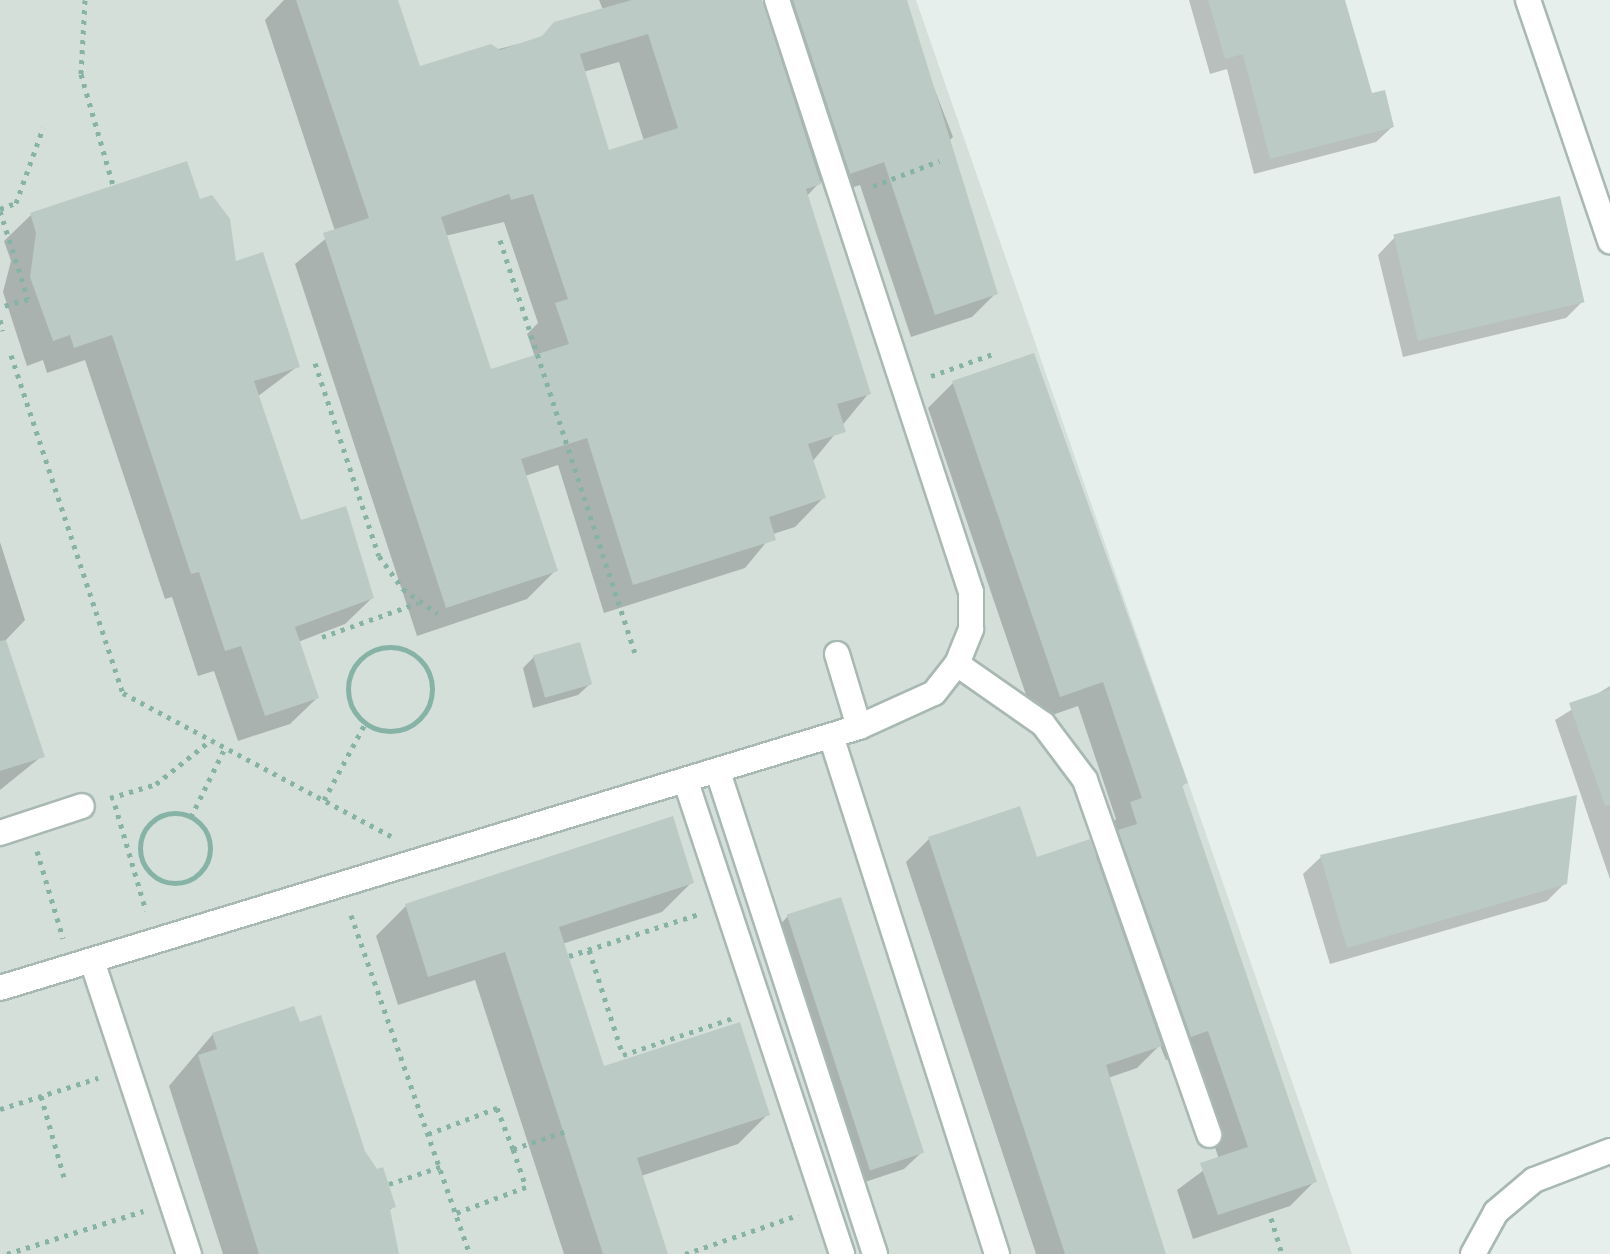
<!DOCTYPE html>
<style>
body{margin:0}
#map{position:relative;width:1610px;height:1254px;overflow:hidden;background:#e6efeb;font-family:"Roboto Condensed",sans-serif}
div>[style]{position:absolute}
.built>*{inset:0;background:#d4dfda}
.shadow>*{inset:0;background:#0003}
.building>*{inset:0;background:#bbcac4;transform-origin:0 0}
.path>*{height:5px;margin-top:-2.5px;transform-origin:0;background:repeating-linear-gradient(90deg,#86b3a5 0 4px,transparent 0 10px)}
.path>.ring{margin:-2.5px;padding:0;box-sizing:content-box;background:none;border:5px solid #86b3a5;border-radius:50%}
.roads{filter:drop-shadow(2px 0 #a8b8b2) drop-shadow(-2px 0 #a8b8b2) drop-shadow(0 2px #a8b8b2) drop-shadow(0 -2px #a8b8b2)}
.minor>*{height:24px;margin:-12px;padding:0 12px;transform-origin:12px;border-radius:12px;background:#fff}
span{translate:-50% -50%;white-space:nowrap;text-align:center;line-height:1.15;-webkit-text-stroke:8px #f7fbf9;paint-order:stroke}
</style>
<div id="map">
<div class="built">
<i style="clip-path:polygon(0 0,916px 0,1352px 1254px,0 1254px)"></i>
</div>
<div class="shadow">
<i style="clip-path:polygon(evenodd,284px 0,396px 0,418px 68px,540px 39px,603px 10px,599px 0,738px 0,767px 24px,783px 8px,780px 0,900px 0,953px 137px,946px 144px,996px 293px,972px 317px,911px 337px,860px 185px,826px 196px,821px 181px,806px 197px,869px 393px,812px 462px,824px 497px,795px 527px,773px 534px,745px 568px,604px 613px,558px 465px,525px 476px,556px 570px,527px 599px,417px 636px,295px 264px,335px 231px,265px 20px,284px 0,619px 62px,644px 141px,608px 152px,583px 72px,619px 62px,284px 0,504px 222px,538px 323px,527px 334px,535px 357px,490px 372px,445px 236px,504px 222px)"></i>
<i style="clip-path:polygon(1189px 0,1343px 0,1370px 95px,1392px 127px,1376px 142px,1254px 174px,1227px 69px,1210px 74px)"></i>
<i style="clip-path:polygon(198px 202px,298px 366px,257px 397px,299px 522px,372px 598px,345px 624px,298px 642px,317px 698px,290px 724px,238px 741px,214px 671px,198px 676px,172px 597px,165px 599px,85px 360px,47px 373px,43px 360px,27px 366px,3px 292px,11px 261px,4px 241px,31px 215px)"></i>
<i style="clip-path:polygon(1395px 237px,1583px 301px,1566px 318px,1403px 357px,1378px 255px)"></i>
<i style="clip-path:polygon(953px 383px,1186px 782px,1181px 787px,1315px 1181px,1290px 1206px,1193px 1239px,1177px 1190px,1219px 1159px,1183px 1054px,1166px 1060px,1160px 1045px,1137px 1068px,1108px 1078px,1164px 1254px,1036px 1254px,906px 862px,929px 839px,1036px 859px,1094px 857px,1110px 841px,1106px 829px,1116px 819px,1078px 706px,1035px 721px,928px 408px)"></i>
<i style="clip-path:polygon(0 542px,25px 620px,5px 641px,42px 756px,0 790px)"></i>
<i style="clip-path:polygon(534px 657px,590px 684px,578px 695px,533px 708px,523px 668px)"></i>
<i style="clip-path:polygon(1610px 686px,1610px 879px,1555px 720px)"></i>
<i style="clip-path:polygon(1321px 857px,1565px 883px,1547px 901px,1330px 964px,1303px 874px)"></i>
<i style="clip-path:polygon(692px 882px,662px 912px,562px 944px,603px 1068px,768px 1114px,738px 1144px,641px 1176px,666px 1254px,564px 1254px,475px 980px,398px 1005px,376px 936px,406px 906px)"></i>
<i style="clip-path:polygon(788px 916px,922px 1152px,904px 1169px,853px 1186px,771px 934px)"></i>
<i style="clip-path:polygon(213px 1034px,363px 1151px,394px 1206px,388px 1212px,396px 1254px,223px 1254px,169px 1086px)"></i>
</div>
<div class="building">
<i style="clip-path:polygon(evenodd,296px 0,398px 0,420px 66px,491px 44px,500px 50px,542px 36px,554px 22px,632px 0,762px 0,821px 184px,806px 189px,871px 394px,837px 404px,846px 432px,808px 444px,826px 498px,769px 517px,776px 540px,633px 585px,587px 438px,521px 459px,558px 571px,446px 608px,323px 233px,369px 218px,296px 0,648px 34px,678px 128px,609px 150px,580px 54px,648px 34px,296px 0,509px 194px,511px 200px,533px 194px,568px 299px,555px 303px,569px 344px,491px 369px,441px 217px,509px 194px)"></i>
<i style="clip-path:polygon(793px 0,907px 0,998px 294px,935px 315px,884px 162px,850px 174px)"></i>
<i style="clip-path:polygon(1208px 0,1345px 0,1372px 93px,1385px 90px,1394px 127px,1270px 159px,1243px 54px,1225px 59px)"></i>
<i style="clip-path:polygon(187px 161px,200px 199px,212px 195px,230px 219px,236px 261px,263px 252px,300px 367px,254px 381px,301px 520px,346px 506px,374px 598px,295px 627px,319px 698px,265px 716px,241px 646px,225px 651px,199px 572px,191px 574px,112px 335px,74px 348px,70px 335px,53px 341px,30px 277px,36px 233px,30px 213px)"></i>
<i style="left:1560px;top:196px;width:109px;height:171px;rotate:77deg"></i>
<i style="clip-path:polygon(1034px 353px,1188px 783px,1182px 785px,1317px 1182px,1218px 1215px,1200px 1163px,1248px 1147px,1208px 1031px,1191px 1037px,1118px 830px,1137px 824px,1130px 802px,1142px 798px,1103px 682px,1060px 697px,952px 381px)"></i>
<i style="clip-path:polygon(6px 640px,45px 757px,0 771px,0 641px)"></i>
<i style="left:580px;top:642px;width:44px;height:49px;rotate:74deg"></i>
<i style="clip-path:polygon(1610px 689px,1610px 805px,1605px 806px,1569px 703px)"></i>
<i style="clip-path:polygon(1577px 795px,1567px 884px,1347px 948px,1320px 855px)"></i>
<i style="clip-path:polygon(1020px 806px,1037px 857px,1090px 839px,1162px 1046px,1106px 1065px,1166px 1254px,1065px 1254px,928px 837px)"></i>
<i style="clip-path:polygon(673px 816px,694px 883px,559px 927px,604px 1066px,740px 1022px,770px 1115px,637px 1158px,668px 1254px,603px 1254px,505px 952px,428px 977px,405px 904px)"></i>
<i style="left:841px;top:897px;width:269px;height:57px;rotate:72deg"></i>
<i style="clip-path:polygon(294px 1006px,300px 1022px,321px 1015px,365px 1151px,377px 1169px,383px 1167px,396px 1207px,390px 1209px,399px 1254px,259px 1254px,198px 1055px,217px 1049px,212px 1033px)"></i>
</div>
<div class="path">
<i style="left:85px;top:0;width:74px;rotate:93.1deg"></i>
<i style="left:81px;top:74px;width:116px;rotate:73.9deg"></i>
<i style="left:873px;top:186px;width:71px;rotate:-20.7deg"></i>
<i style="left:0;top:209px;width:17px;rotate:-21deg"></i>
<i style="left:16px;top:203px;width:80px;rotate:-70.2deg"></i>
<i style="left:0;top:211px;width:92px;rotate:72.3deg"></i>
<i style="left:28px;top:299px;width:29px;rotate:164deg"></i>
<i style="left:500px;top:240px;width:435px;rotate:71.9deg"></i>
<i style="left:0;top:320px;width:11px;rotate:75deg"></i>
<i style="left:11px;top:355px;width:356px;rotate:71.7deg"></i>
<i style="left:123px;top:693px;width:304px;rotate:28.1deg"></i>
<i style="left:315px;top:363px;width:203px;rotate:71.7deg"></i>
<i style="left:379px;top:556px;width:41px;rotate:54deg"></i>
<i style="left:403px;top:589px;width:42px;rotate:35.2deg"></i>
<i style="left:931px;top:376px;width:66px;rotate:-19.5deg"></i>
<i style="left:322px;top:637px;width:102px;rotate:-19.5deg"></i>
<i class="ring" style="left:348px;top:647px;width:79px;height:79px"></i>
<i style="left:110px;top:798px;width:48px;rotate:-16.9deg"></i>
<i style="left:156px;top:784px;width:70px;rotate:-38.7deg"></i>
<i style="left:324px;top:800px;width:86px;rotate:-61.7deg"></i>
<i style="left:115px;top:805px;width:110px;rotate:73.7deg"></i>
<i class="ring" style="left:140px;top:813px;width:65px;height:65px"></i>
<i style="left:191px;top:817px;width:77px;rotate:-63.8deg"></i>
<i style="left:37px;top:851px;width:91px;rotate:73.4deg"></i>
<i style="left:351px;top:915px;width:359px;rotate:70.7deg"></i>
<i style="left:589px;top:950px;width:110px;rotate:72.1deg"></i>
<i style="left:623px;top:1055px;width:116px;rotate:-18.6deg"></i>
<i style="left:569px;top:956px;width:137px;rotate:-17.9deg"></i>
<i style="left:41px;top:1096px;width:88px;rotate:74.2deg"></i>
<i style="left:0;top:1109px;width:103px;rotate:-17.6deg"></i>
<i style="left:428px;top:1134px;width:74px;rotate:-20.6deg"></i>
<i style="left:497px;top:1108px;width:44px;rotate:68.7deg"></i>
<i style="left:513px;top:1149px;width:40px;rotate:71.1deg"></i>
<i style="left:526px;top:1187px;width:75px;rotate:159.6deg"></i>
<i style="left:513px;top:1149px;width:54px;rotate:-18.4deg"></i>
<i style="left:389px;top:1184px;width:54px;rotate:-18.4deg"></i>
<i style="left:1271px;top:1218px;width:38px;rotate:73deg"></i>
<i style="left:7px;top:1254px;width:143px;rotate:-17.5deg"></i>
<i style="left:685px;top:1254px;width:120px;rotate:-19deg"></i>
</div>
<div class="roads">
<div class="minor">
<i style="left:1528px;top:0;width:255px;rotate:71.2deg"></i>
<i style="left:837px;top:654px;width:76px;rotate:73.2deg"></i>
<i style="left:957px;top:664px;width:105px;rotate:34.9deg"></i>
<i style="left:1043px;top:724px;width:70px;rotate:53.1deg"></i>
<i style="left:1085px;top:780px;width:376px;rotate:70.7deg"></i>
<i style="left:831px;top:736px;width:544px;rotate:72.23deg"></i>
<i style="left:718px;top:772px;width:507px;rotate:71.96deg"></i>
<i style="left:686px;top:782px;width:497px;rotate:71.7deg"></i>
<i style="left:0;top:833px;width:86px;rotate:-18.2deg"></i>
<i style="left:92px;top:961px;width:309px;rotate:71.7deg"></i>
<i style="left:0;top:988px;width:898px;rotate:-16.9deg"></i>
<i style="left:859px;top:727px;width:82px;rotate:-24.4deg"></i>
<i style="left:934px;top:693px;width:37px;rotate:-52deg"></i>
<i style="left:957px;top:664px;width:38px;rotate:-68deg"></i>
<i style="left:971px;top:629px;width:37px;rotate:-90deg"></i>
<i style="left:971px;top:592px;width:623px;rotate:-108.14deg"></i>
<i style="left:1473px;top:1254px;width:48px;rotate:-61.3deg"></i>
<i style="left:1496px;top:1212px;width:50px;rotate:-40.1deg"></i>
<i style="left:1534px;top:1180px;width:81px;rotate:-20.9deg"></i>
</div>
</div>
</div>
